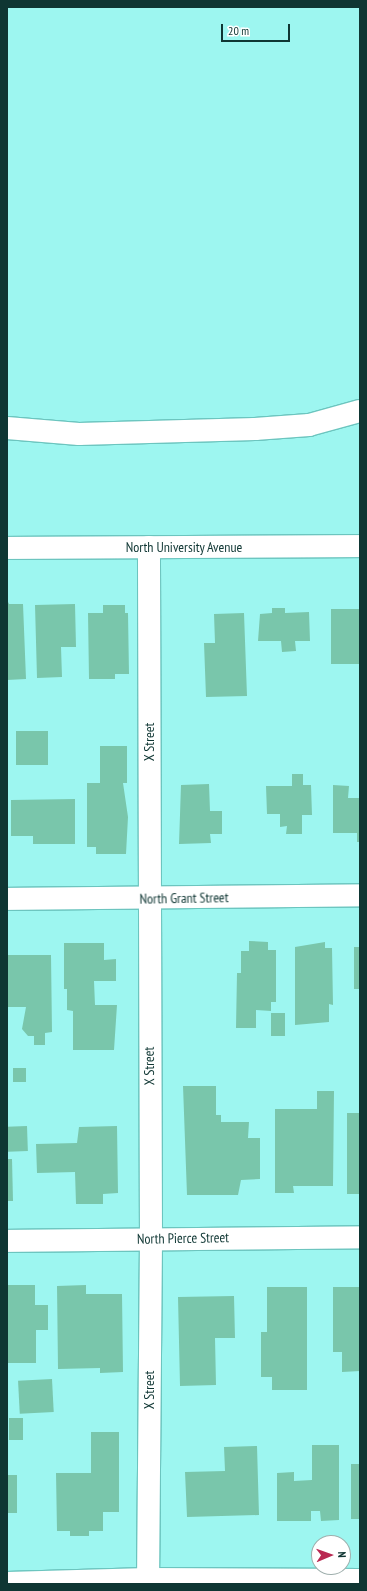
<!DOCTYPE html>
<style>
body{margin:0}
#map{position:relative;width:367px;height:1591px;overflow:hidden;background:#9df6f0;font-family:"PT Sans Narrow",sans-serif}
div>[style]{position:absolute}
.building>*{inset:0;background:#79c6ab;transform-origin:0 0}
.roads{filter:drop-shadow(1px 0 #6cc5bf) drop-shadow(-1px 0 #6cc5bf) drop-shadow(0 1px #6cc5bf) drop-shadow(0 -1px #6cc5bf)}
.minor>*{height:22px;margin:-11px;padding:0 11px;transform-origin:11px;border-radius:11px;background:#fff}
.tertiary>*{height:22px;margin:-11px;padding:0 11px;transform-origin:11px;border-radius:11px;background:#fff}
span{translate:-50% -50%;white-space:nowrap;text-align:center;line-height:1.15;-webkit-text-stroke:3px #fff;paint-order:stroke}
.street-label{font-size:14px;color:#0f3633}
.frame{position:absolute;inset:0;border:8px solid #0f3633;pointer-events:none}
.north{position:absolute;left:311px;top:1535px;width:40px;height:40px;box-sizing:border-box;background:#fff;border:1px solid #9fafad;border-radius:50%;rotate:88deg;font-size:11px;font-weight:700;line-height:16px;text-align:center;color:#0f3633}
.north::after{content:'';display:block;margin:auto;width:14px;height:18px;background:#b92952;clip-path:polygon(50% 0,100% 100%,50% 72%,0 100%)}
.scale{position:absolute;left:221px;top:24px;width:69px;height:18px;box-sizing:border-box;border:2px solid #0f3633;border-top:0;padding-left:5px;font-size:12px;line-height:14px;white-space:nowrap;color:#0f3633;-webkit-text-stroke:3px #fff;paint-order:stroke}
</style>
<div id="map">
<div class="building">
<i style="clip-path:polygon(7px 600px,9px 604px,23px 604px,26px 679px,7px 680px)"></i>
<i style="clip-path:polygon(75px 604px,76px 647px,61px 647px,62px 677px,37px 678px,35px 605px)"></i>
<i style="clip-path:polygon(103px 605px,125px 605px,125px 613px,128px 613px,129px 674px,115px 674px,115px 679px,89px 679px,88px 613px,103px 613px)"></i>
<i style="clip-path:polygon(272px 608px,285px 608px,285px 613px,309px 612px,310px 641px,295px 641px,296px 651px,282px 652px,281px 641px,258px 641px,260px 614px,272px 613px)"></i>
<i style="left:360px;top:609px;width:55px;height:29px;rotate:90deg"></i>
<i style="clip-path:polygon(244px 613px,247px 696px,206px 697px,204px 643px,215px 643px,214px 614px)"></i>
<i style="left:16px;top:731px;width:32px;height:34px"></i>
<i style="clip-path:polygon(100px 746px,127px 746px,127px 783px,123px 783px,128px 817px,126px 854px,96px 854px,96px 847px,87px 847px,87px 783px,100px 783px)"></i>
<i style="clip-path:polygon(292px 774px,303px 774px,303px 785px,311px 785px,312px 815px,302px 815px,302px 834px,286px 834px,287px 826px,280px 827px,280px 814px,267px 814px,266px 786px,292px 786px)"></i>
<i style="clip-path:polygon(209px 784px,210px 811px,222px 811px,222px 834px,210px 834px,211px 843px,179px 844px,181px 785px)"></i>
<i style="clip-path:polygon(333px 785px,349px 786px,348px 798px,360px 798px,360px 842px,357px 842px,357px 833px,333px 833px)"></i>
<i style="clip-path:polygon(75px 799px,75px 844px,33px 844px,33px 836px,11px 836px,11px 800px)"></i>
<i style="clip-path:polygon(249px 941px,268px 942px,268px 950px,276px 950px,276px 1002px,271px 1002px,271px 1011px,256px 1010px,256px 1028px,236px 1028px,237px 973px,241px 973px,241px 951px,249px 951px)"></i>
<i style="clip-path:polygon(325px 942px,325px 948px,332px 948px,333px 1005px,329px 1004px,329px 1022px,295px 1025px,295px 947px)"></i>
<i style="clip-path:polygon(64px 943px,104px 943px,104px 960px,116px 959px,116px 981px,94px 981px,95px 1005px,117px 1005px,114px 1050px,73px 1050px,73px 1011px,67px 1010px,67px 989px,64px 989px)"></i>
<i style="left:354px;top:947px;width:6px;height:42px"></i>
<i style="clip-path:polygon(7px 955px,51px 955px,52px 1032px,45px 1033px,45px 1045px,34px 1045px,34px 1036px,28px 1036px,22px 1029px,26px 1007px,8px 1007px)"></i>
<i style="left:271px;top:1013px;width:14px;height:23px"></i>
<i style="left:13px;top:1068px;width:13px;height:14px"></i>
<i style="clip-path:polygon(183px 1086px,216px 1086px,216px 1115px,221px 1115px,221px 1122px,249px 1122px,248px 1138px,260px 1138px,260px 1179px,241px 1180px,238px 1195px,187px 1195px)"></i>
<i style="clip-path:polygon(317px 1091px,334px 1091px,333px 1186px,293px 1186px,294px 1193px,275px 1193px,275px 1109px,317px 1109px)"></i>
<i style="left:347px;top:1113px;width:13px;height:81px"></i>
<i style="left:27px;top:1126px;width:25px;height:20px;rotate:88deg"></i>
<i style="clip-path:polygon(117px 1126px,118px 1193px,103px 1194px,103px 1204px,76px 1204px,75px 1172px,37px 1173px,36px 1144px,77px 1143px,79px 1127px)"></i>
<i style="clip-path:polygon(7px 1159px,12px 1159px,13px 1201px,7px 1201px)"></i>
<i style="clip-path:polygon(7px 1285px,35px 1285px,35px 1305px,48px 1305px,48px 1330px,36px 1330px,36px 1363px,7px 1363px)"></i>
<i style="clip-path:polygon(86px 1285px,86px 1294px,122px 1294px,123px 1372px,100px 1373px,100px 1368px,58px 1369px,57px 1286px)"></i>
<i style="clip-path:polygon(267px 1287px,307px 1287px,307px 1390px,272px 1390px,272px 1377px,261px 1377px,261px 1332px,267px 1332px)"></i>
<i style="clip-path:polygon(333px 1287px,360px 1287px,360px 1371px,342px 1372px,342px 1352px,333px 1352px)"></i>
<i style="clip-path:polygon(234px 1296px,235px 1338px,215px 1338px,216px 1385px,180px 1386px,178px 1297px)"></i>
<i style="left:52px;top:1379px;width:33px;height:34px;rotate:87deg"></i>
<i style="left:9px;top:1418px;width:14px;height:22px"></i>
<i style="clip-path:polygon(91px 1432px,119px 1432px,119px 1512px,103px 1512px,103px 1531px,89px 1531px,89px 1536px,70px 1536px,70px 1531px,57px 1531px,56px 1473px,91px 1473px)"></i>
<i style="clip-path:polygon(312px 1445px,339px 1445px,339px 1520px,321px 1521px,320px 1511px,311px 1511px,311px 1521px,277px 1521px,277px 1473px,294px 1472px,294px 1481px,312px 1480px)"></i>
<i style="clip-path:polygon(257px 1446px,259px 1515px,187px 1517px,185px 1472px,225px 1471px,224px 1447px)"></i>
<i style="left:351px;top:1464px;width:9px;height:55px"></i>
<i style="left:7px;top:1475px;width:10px;height:38px"></i>
</div>
<div class="roads">
<div class="minor">
<i style="left:7px;top:428px;width:72px;rotate:4.8deg"></i>
<i style="left:79px;top:434px;width:176px;rotate:-1.6deg"></i>
<i style="left:255px;top:429px;width:54px;rotate:-4.2deg"></i>
<i style="left:309px;top:425px;width:53px;rotate:-15.4deg"></i>
<i style="left:7px;top:899px;width:353px;rotate:-0.6deg"></i>
<i style="left:7px;top:1241px;width:353px;rotate:-0.6deg"></i>
<i style="left:7px;top:1583px;width:141px;rotate:-1.6deg"></i>
<i style="left:148px;top:1579px;width:212px;rotate:0.3deg"></i>
<i style="left:148px;top:1584px;width:346px;rotate:-89.5deg"></i>
<i style="left:151px;top:1238px;width:691px;rotate:-90.17deg"></i>
</div>
<div class="tertiary">
<i style="left:7px;top:548px;width:353px;rotate:-0.3deg"></i>
</div>
</div>
<div class="street-label">
<span style="left:184px;top:547px">North University Avenue</span>
<span style="left:149px;top:742px;rotate:-90deg">X Street</span>
<span style="left:184px;top:898px;rotate:-1deg">North Grant Street</span>
<span style="left:149px;top:1066px;rotate:-91deg">X Street</span>
<span style="left:183px;top:1238px;rotate:-1deg">North Pierce Street</span>
<span style="left:149px;top:1390px;rotate:-90deg">X Street</span>
</div>
<div class="frame"></div>
<div class="north">N</div>
<div class="scale">20 m</div>
</div>
